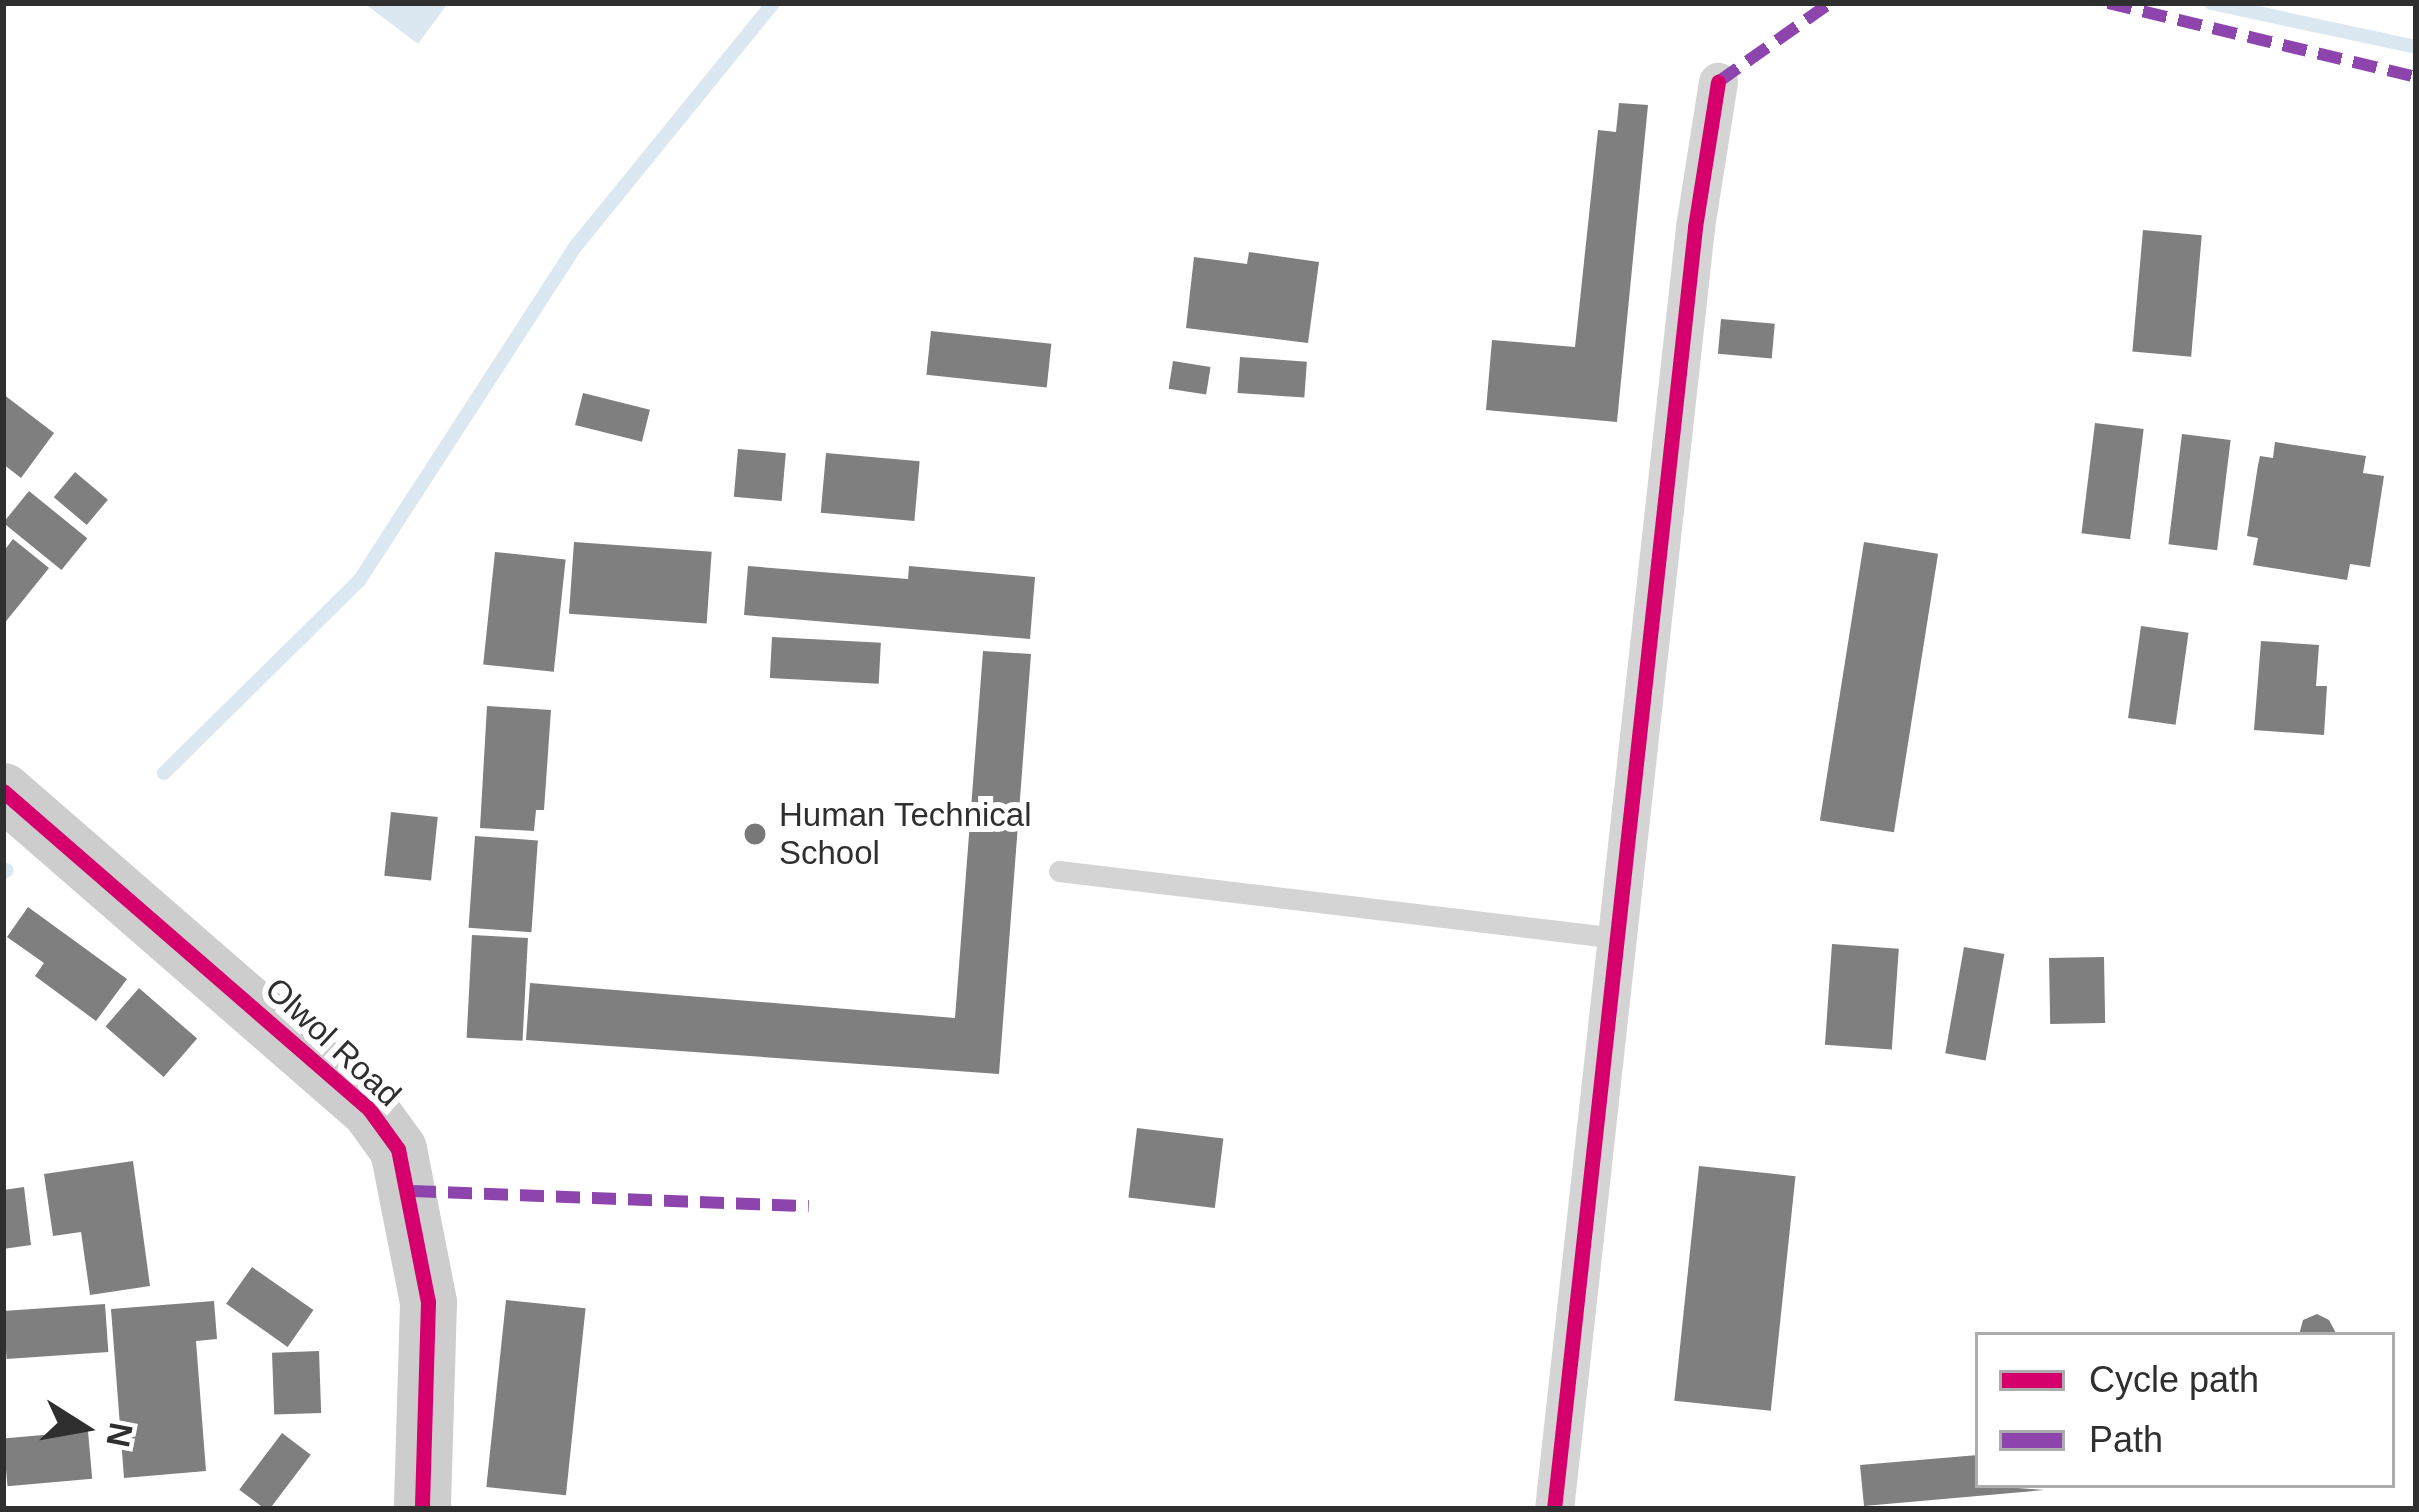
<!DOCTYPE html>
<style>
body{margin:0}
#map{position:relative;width:2419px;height:1512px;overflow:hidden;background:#fff;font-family:Helvetica,sans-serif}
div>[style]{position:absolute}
.water>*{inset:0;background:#dbe8f1}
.stream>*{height:14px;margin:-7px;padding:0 7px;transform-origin:7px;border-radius:7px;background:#dbe8f1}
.building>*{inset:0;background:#7f7f7f;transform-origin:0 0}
.lane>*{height:21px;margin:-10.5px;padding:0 10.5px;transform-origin:10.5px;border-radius:10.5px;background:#d4d4d4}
.street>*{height:39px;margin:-19.5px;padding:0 19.5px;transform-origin:19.5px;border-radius:19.5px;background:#d4d4d4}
.secondary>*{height:57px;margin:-28.5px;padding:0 28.5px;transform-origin:28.5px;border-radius:28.5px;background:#cdcdcd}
.quiet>*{height:12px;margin-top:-6px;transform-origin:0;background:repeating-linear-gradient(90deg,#8e44ad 0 24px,transparent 0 36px)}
.cycleway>*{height:15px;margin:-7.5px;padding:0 7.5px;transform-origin:7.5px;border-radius:7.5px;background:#d6006c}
.dots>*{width:33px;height:33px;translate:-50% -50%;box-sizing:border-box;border:6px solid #fff;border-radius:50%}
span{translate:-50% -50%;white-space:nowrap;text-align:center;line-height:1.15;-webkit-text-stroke:12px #fff;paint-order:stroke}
.poi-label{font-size:33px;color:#2f2f2f}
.left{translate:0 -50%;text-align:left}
.street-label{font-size:33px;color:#2f2f2f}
.frame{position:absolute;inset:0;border:6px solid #2f2f2f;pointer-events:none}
.legend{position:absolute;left:1975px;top:1332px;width:420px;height:156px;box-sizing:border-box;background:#fff;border:3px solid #acacac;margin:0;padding:15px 21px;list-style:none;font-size:36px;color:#2f2f2f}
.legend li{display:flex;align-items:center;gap:24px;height:60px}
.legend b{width:60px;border:3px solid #acacac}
.north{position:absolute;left:24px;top:1368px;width:120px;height:120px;-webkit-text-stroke:9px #fff;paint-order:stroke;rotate:101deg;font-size:33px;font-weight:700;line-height:48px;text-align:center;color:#2f2f2f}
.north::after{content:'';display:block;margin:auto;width:42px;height:54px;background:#2f2f2f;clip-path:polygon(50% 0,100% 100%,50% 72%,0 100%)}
</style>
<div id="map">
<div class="water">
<i style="clip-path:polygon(364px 3px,448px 3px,418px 44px)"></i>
</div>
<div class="stream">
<i style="left:2211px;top:3px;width:210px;rotate:12.1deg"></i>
<i style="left:164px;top:773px;width:274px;rotate:-44.6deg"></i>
<i style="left:359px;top:581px;width:398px;rotate:-57.1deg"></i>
<i style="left:575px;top:247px;width:314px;rotate:-50.9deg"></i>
<i style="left:3px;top:872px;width:4px;rotate:-27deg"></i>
</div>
<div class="building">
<i style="clip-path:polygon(1619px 103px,1648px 105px,1617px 422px,1486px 410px,1492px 340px,1575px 347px,1598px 130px,1616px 132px)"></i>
<i style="left:2143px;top:230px;width:59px;height:122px;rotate:5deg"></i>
<i style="clip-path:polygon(1249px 252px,1319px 262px,1308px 343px,1186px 328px,1194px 257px,1247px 264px)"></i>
<i style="left:1721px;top:319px;width:54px;height:35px;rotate:5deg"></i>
<i style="left:931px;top:331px;width:121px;height:44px;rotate:6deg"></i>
<i style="left:1240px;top:357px;width:67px;height:36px;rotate:4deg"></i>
<i style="left:1173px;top:361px;width:38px;height:28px;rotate:9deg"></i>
<i style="left:583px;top:393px;width:69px;height:33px;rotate:14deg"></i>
<i style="clip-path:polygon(3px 394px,54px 433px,21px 478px,3px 464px)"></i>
<i style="left:2095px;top:423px;width:49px;height:111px;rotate:7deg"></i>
<i style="left:2182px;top:434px;width:49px;height:111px;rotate:7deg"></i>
<i style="clip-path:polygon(2275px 442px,2366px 456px,2363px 473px,2384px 476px,2370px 567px,2350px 564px,2347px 580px,2253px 565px,2258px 538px,2247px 536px,2258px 465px,2260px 456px,2273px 458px)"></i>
<i style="left:738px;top:449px;width:48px;height:48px;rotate:5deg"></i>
<i style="left:826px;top:453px;width:94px;height:60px;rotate:5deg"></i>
<i style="left:75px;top:472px;width:43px;height:33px;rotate:40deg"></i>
<i style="left:29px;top:491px;width:75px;height:41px;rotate:39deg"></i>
<i style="clip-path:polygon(13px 539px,49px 568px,3px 625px,3px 552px)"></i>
<i style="left:574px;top:542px;width:138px;height:72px;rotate:4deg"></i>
<i style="left:1864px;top:542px;width:75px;height:282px;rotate:9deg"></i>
<i style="left:495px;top:552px;width:71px;height:113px;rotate:6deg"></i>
<i style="clip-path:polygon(748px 566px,908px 579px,909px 566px,1035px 577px,1030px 639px,744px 615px)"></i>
<i style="left:2141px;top:626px;width:48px;height:93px;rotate:8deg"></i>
<i style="left:772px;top:637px;width:109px;height:41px;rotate:3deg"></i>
<i style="clip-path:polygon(2261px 641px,2319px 645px,2316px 686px,2327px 686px,2324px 735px,2254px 730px)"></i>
<i style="clip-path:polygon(983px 651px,1031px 654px,999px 1074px,526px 1040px,530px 983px,955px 1018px)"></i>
<i style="clip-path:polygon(487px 706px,551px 710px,544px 810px,536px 810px,534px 831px,480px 828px)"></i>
<i style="left:391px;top:812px;width:47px;height:64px;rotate:6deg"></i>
<i style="left:475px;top:836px;width:63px;height:92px;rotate:4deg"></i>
<i style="clip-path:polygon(28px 907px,127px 979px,96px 1021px,35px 976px,44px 963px,7px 937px)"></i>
<i style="left:472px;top:935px;width:56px;height:103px;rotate:3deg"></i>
<i style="left:1832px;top:944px;width:67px;height:101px;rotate:4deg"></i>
<i style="left:1964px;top:947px;width:41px;height:108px;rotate:10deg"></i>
<i style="left:2104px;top:957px;width:66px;height:55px;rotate:89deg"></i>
<i style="left:139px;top:988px;width:77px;height:51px;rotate:41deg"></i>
<i style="left:1137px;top:1128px;width:87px;height:70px;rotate:7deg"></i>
<i style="clip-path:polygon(133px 1161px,150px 1286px,90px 1295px,81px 1232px,53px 1236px,44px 1174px)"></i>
<i style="left:1699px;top:1166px;width:97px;height:236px;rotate:6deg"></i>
<i style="clip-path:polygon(24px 1187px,31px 1245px,3px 1249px,3px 1190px)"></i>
<i style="left:252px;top:1267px;width:75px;height:45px;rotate:35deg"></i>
<i style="left:506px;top:1300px;width:80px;height:188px;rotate:6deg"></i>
<i style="clip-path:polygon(214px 1301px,217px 1339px,196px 1341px,206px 1471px,124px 1478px,111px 1309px)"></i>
<i style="left:105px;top:1304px;width:48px;height:102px;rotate:86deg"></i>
<i style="clip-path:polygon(2317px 1314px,2329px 1320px,2337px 1335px,2299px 1335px,2303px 1320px)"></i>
<i style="left:319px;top:1351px;width:62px;height:47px;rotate:88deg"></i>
<i style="left:88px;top:1431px;width:48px;height:85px;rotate:85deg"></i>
<i style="left:282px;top:1433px;width:36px;height:71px;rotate:37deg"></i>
<i style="clip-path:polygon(1978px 1455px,1978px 1485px,2044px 1490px,1864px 1506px,1860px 1465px)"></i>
</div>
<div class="lane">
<i style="left:1059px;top:871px;width:562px;rotate:6.85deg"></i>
</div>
<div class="street">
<i style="left:1554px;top:1509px;width:1290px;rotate:-83.72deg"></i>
<i style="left:1695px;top:227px;width:147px;rotate:-81deg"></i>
</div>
<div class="secondary">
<i style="left:3px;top:791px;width:485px;rotate:41deg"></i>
<i style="left:369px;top:1109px;width:49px;rotate:54.1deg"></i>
<i style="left:398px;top:1149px;width:156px;rotate:78.9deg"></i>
<i style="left:428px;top:1302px;width:207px;rotate:91.7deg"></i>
</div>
<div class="quiet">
<i style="left:2108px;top:3px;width:317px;rotate:13.5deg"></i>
<i style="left:1718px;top:82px;width:137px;rotate:-35.2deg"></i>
<i style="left:412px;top:1191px;width:397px;rotate:2.2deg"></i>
</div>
<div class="cycleway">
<i style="left:3px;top:791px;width:485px;rotate:41deg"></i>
<i style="left:369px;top:1109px;width:49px;rotate:54.1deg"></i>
<i style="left:398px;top:1149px;width:156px;rotate:78.9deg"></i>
<i style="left:428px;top:1302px;width:207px;rotate:91.7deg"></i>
<i style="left:1554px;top:1509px;width:1290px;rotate:-83.72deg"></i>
<i style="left:1695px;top:227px;width:147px;rotate:-81deg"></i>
</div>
<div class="dots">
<i style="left:755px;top:834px;background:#787878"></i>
</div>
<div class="poi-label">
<span class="left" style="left:779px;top:834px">Human Technical<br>School</span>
</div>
<div class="street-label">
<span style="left:333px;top:1042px;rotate:43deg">Olwol Road</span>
</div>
<div class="frame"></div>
<ul class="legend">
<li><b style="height:15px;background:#d6006c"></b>Cycle path</li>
<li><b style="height:15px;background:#8e44ad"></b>Path</li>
</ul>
<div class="north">N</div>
</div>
